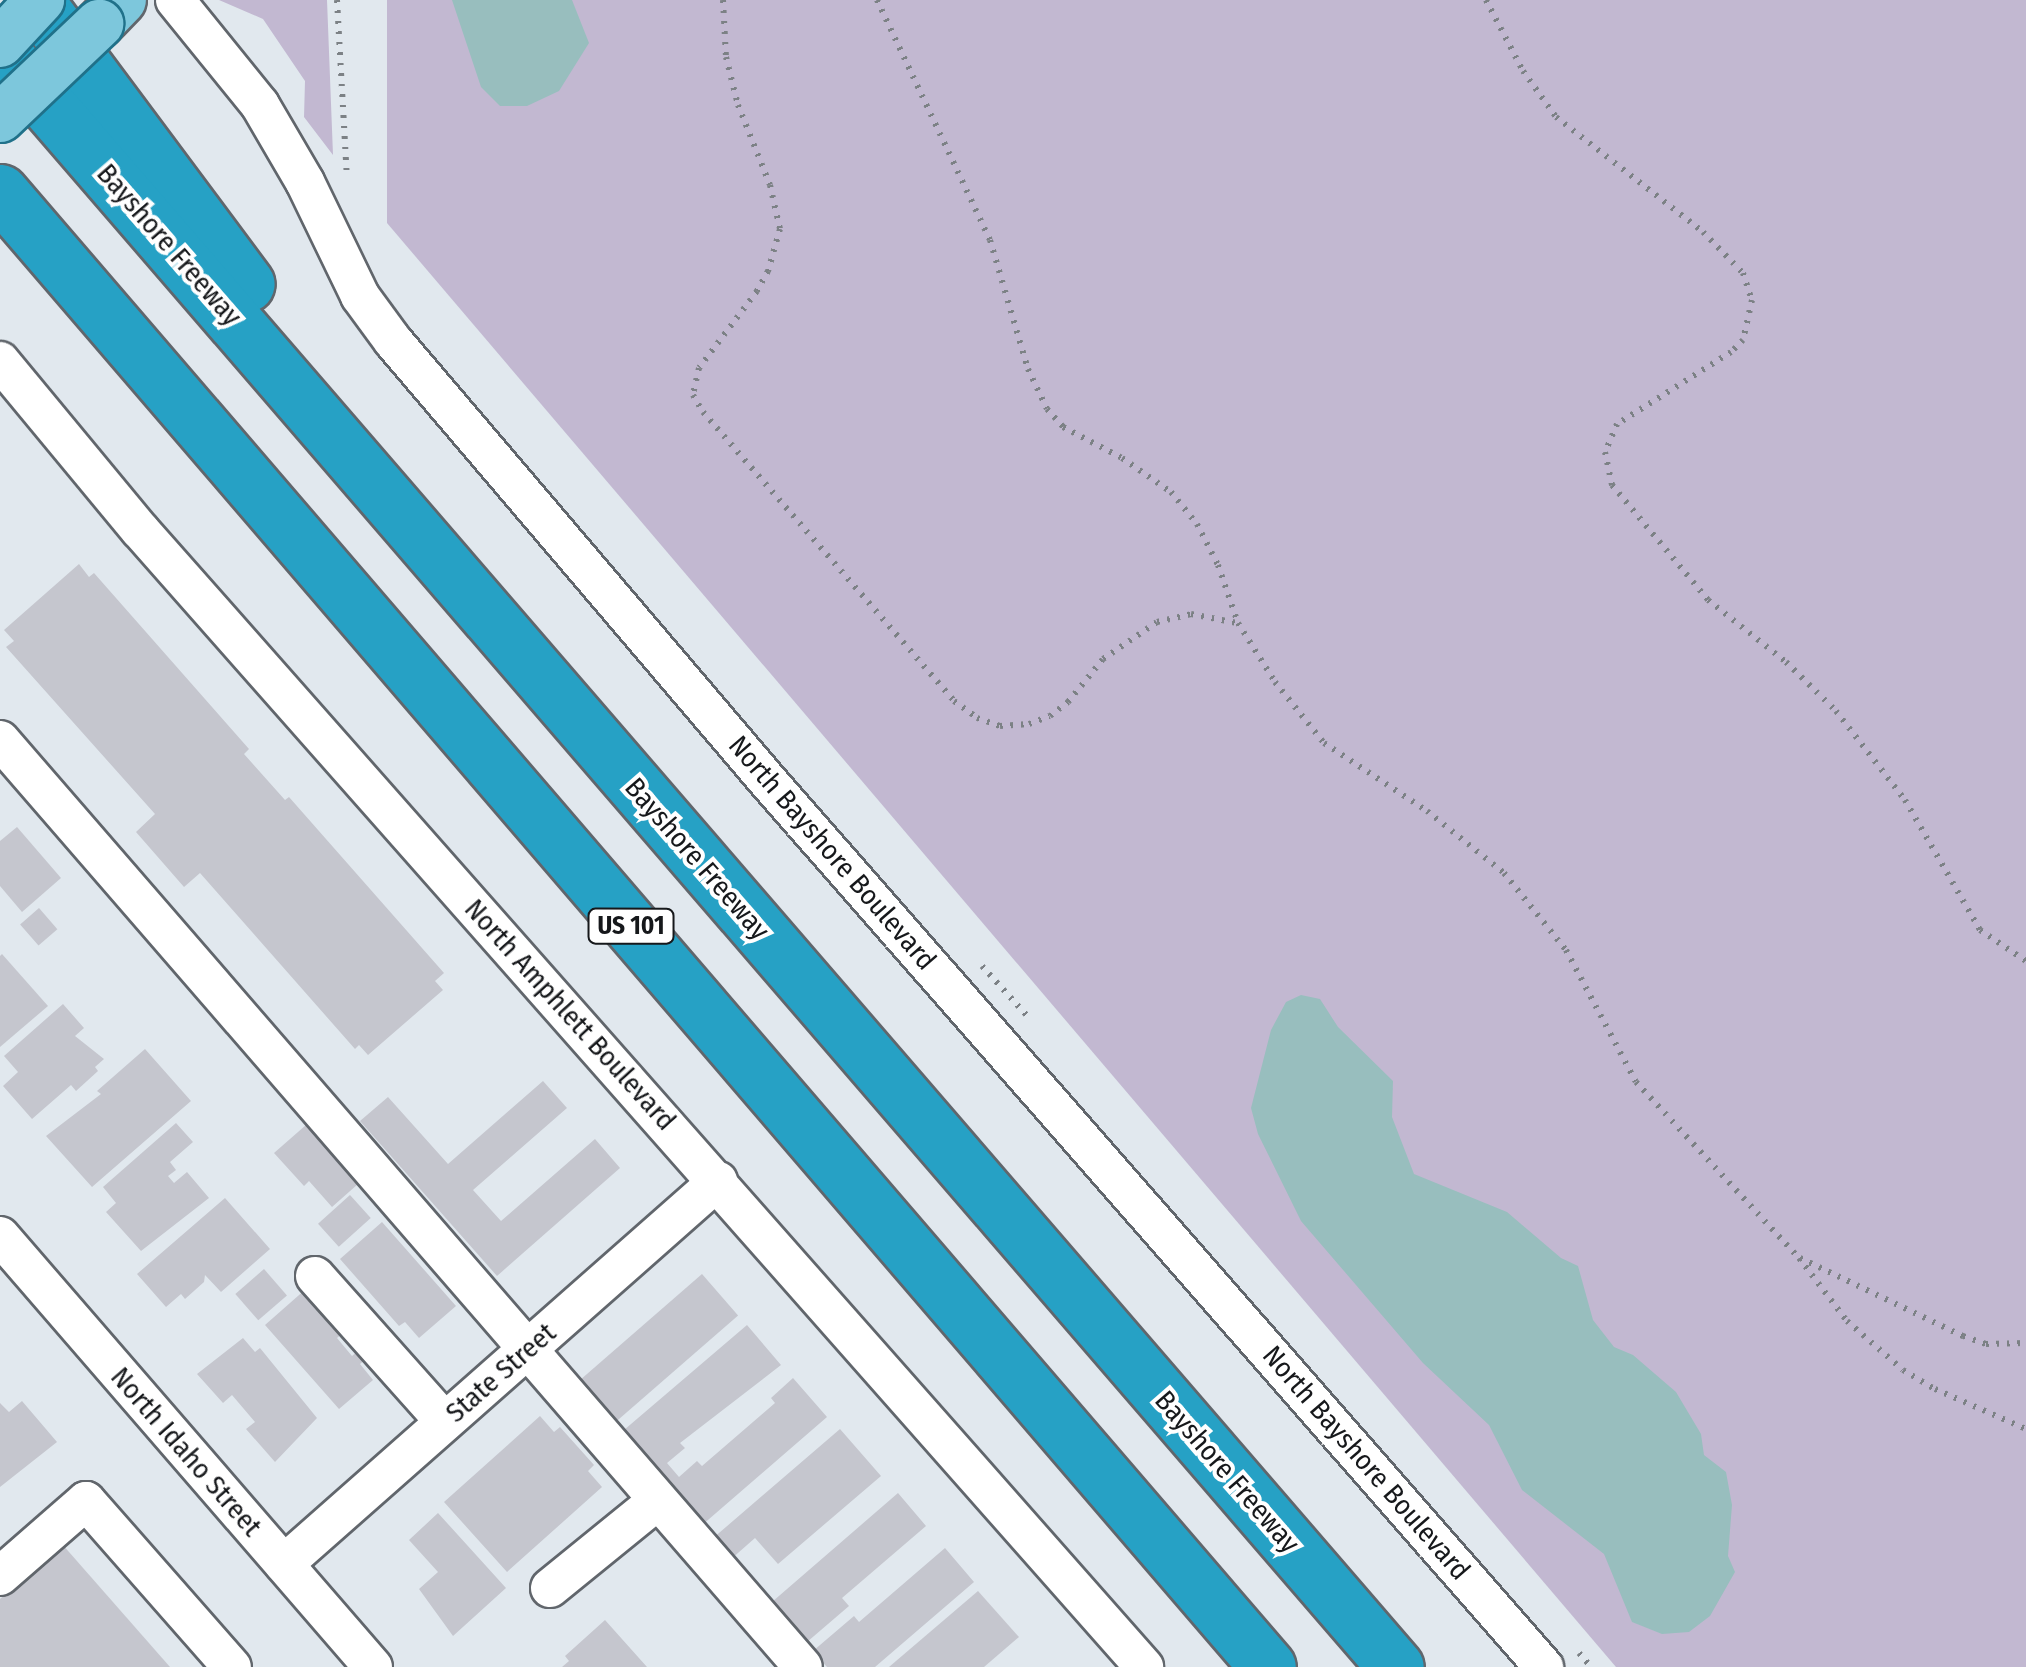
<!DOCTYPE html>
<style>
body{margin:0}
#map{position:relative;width:2026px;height:1667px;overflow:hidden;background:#e1e8ee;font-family:"Fira Sans Condensed",sans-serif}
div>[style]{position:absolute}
.green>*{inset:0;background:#c2b8d1}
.water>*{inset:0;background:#98bebe}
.building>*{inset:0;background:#c5c6ce;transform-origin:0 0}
.path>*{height:6px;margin-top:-3px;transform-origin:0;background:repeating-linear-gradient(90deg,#7c8185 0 2.5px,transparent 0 10.5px)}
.roads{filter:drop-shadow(2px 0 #61666c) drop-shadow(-2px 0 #61666c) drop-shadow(0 2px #61666c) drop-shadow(0 -2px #61666c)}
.minor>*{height:38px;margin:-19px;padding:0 19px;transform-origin:19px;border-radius:19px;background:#fff}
.major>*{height:48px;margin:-24px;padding:0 24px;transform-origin:24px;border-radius:24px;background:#7dc7dc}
.highway>*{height:55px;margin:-27.5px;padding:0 27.5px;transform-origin:27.5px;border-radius:27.5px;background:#26a1c5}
.bridges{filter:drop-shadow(2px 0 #20718a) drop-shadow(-2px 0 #20718a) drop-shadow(0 2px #20718a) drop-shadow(0 -2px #20718a)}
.major-bridge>*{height:48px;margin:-24px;padding:0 24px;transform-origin:24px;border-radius:24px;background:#7dc7dc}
span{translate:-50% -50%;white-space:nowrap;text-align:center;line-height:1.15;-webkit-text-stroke:8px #fff;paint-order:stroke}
.shield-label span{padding:2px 8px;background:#fff;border:2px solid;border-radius:8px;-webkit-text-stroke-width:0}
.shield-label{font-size:25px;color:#16181b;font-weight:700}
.street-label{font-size:28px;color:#16181b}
</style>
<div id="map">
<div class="green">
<i style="clip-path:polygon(219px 0,327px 0,333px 155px,304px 117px,305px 81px,263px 19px)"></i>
<i style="clip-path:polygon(387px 0,2026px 0,2026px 1667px,1616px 1667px,387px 223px)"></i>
</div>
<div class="water">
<i style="clip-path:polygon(452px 0,572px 0,589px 43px,559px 91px,527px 106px,500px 106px,481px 87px)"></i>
<i style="clip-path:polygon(1301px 995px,1320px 999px,1338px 1027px,1393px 1081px,1392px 1117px,1414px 1174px,1507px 1212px,1561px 1258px,1578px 1266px,1593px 1320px,1614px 1347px,1633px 1355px,1676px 1392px,1701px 1434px,1704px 1455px,1726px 1472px,1732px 1505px,1728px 1556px,1735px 1572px,1710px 1616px,1689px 1632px,1662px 1634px,1632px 1622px,1604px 1554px,1522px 1490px,1489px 1425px,1423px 1363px,1301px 1221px,1258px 1134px,1251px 1108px,1271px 1030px,1286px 1002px)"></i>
</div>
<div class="building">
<i style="clip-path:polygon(79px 564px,89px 577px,94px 573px,249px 749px,244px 754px,285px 800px,289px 797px,444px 973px,435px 981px,443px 990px,368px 1055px,359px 1045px,355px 1049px,200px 873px,184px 887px,136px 832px,155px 814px,6px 647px,14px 641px,4px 630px)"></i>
<i style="clip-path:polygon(17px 827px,61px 878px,22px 912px,0 886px,0 841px)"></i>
<i style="left:39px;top:908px;width:28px;height:25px;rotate:49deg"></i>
<i style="clip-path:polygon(2px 954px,48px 1006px,0 1047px,0 956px)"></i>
<i style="clip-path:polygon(63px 1004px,84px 1028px,75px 1036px,104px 1059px,95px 1067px,98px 1071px,76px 1091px,71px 1085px,32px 1119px,3px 1086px,18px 1072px,4px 1056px)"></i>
<i style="clip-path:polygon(145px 1049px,191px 1101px,92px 1187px,46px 1136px,101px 1094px,97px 1091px)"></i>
<i style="clip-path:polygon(543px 1081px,567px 1108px,473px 1190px,501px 1221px,595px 1139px,620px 1168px,497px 1276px,360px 1121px,388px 1097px,448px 1164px)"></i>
<i style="clip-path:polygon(176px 1123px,193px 1142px,170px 1162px,176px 1170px,168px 1176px,174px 1183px,187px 1172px,209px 1198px,141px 1251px,106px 1212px,116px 1203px,103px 1187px)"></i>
<i style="clip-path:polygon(306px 1125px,358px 1184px,332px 1207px,309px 1181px,304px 1186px,274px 1153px)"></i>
<i style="left:350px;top:1195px;width:31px;height:43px;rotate:48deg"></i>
<i style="clip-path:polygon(225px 1198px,270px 1249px,221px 1292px,205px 1275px,204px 1282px,185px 1299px,181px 1294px,166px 1307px,137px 1274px)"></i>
<i style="clip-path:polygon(382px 1222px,456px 1306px,419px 1338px,405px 1322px,399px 1326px,340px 1259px)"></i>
<i style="left:264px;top:1269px;width:35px;height:38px;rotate:49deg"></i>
<i style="left:702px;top:1274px;width:55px;height:160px;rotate:49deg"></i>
<i style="clip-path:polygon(307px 1288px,345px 1331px,337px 1338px,352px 1356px,359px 1350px,367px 1358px,360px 1364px,373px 1380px,339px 1409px,265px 1325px)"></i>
<i style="clip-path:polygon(747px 1325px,781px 1365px,680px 1443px,685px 1448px,667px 1463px,679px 1477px,697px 1461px,702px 1466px,775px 1403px,771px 1398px,793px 1378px,827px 1417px,701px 1526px,624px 1430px)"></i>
<i style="clip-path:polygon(243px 1338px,255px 1352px,260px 1348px,317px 1418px,275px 1462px,246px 1429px,255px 1422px,232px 1395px,223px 1403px,197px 1374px)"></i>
<i style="clip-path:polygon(22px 1401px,57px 1442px,0 1487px,0 1403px,9px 1412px)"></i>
<i style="clip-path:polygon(540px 1416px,554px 1432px,560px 1427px,594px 1465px,588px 1471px,602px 1487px,507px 1572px,444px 1502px)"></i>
<i style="clip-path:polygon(840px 1429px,881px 1476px,778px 1564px,755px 1538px,730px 1560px,712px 1539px)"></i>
<i style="clip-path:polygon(898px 1493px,926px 1526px,842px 1598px,849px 1606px,807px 1642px,772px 1602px)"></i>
<i style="clip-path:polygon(438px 1513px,506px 1588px,453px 1636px,419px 1589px,438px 1572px,409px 1540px)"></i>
<i style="clip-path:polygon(62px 1544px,170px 1667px,0 1667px,0 1599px)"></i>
<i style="clip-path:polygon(945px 1548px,974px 1582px,875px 1667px,827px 1667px,813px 1651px,854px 1616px,859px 1622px)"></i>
<i style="clip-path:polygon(978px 1591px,1019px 1637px,984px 1667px,889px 1667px)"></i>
<i style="clip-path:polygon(605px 1620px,647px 1667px,562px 1667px,569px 1661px,565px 1656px)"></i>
</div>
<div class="path">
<i style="left:337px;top:0;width:178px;rotate:86.8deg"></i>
<i style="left:723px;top:0;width:57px;rotate:87deg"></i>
<i style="left:726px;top:57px;width:49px;rotate:76deg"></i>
<i style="left:738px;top:105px;width:86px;rotate:68.2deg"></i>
<i style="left:770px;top:185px;width:45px;rotate:77.2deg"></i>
<i style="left:780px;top:229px;width:44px;rotate:105.9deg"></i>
<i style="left:768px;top:271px;width:23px;rotate:119deg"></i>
<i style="left:757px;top:291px;width:96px;rotate:127deg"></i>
<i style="left:699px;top:368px;width:28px;rotate:103deg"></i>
<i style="left:693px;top:395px;width:20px;rotate:60deg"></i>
<i style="left:703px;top:412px;width:383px;rotate:49deg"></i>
<i style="left:954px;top:701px;width:29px;rotate:36deg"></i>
<i style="left:977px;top:718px;width:24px;rotate:19deg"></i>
<i style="left:1000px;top:726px;width:29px;rotate:-4deg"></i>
<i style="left:1029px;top:724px;width:22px;rotate:-21deg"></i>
<i style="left:1050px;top:716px;width:23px;rotate:-38deg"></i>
<i style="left:1068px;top:702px;width:55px;rotate:-50.9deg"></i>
<i style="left:1103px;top:659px;width:65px;rotate:-34.4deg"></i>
<i style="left:1157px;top:622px;width:35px;rotate:-13deg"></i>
<i style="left:1191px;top:614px;width:47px;rotate:11.1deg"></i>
<i style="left:877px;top:0;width:265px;rotate:64.8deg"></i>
<i style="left:990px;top:240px;width:134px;rotate:73.6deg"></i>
<i style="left:1028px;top:369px;width:44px;rotate:64.6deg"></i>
<i style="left:1047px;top:409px;width:24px;rotate:48deg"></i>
<i style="left:1063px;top:427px;width:67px;rotate:27.7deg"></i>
<i style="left:1122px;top:458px;width:60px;rotate:34.8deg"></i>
<i style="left:1171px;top:492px;width:41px;rotate:50.9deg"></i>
<i style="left:1197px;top:524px;width:46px;rotate:62.9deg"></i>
<i style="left:1218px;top:565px;width:61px;rotate:71deg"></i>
<i style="left:1238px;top:623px;width:70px;rotate:57.9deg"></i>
<i style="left:1275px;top:682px;width:78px;rotate:51.2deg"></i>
<i style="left:1324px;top:743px;width:123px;rotate:33.4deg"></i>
<i style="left:1427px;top:811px;width:99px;rotate:38.8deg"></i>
<i style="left:1504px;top:873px;width:99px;rotate:51.2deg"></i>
<i style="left:1566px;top:950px;width:149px;rotate:62.1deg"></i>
<i style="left:1636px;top:1082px;width:240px;rotate:47.2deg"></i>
<i style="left:1799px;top:1258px;width:79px;rotate:52.7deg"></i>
<i style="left:1847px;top:1321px;width:74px;rotate:41.2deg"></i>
<i style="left:1903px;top:1370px;width:37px;rotate:31deg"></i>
<i style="left:1935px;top:1389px;width:99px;rotate:23.7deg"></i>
<i style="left:1486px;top:0;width:80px;rotate:62.5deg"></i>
<i style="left:1523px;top:71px;width:57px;rotate:54.3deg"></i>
<i style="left:1556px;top:117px;width:187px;rotate:38deg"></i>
<i style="left:1703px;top:232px;width:57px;rotate:45.7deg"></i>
<i style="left:1743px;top:273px;width:28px;rotate:72deg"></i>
<i style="left:1752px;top:300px;width:41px;rotate:102.7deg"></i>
<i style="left:1743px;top:340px;width:17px;rotate:135deg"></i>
<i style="left:1731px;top:352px;width:135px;rotate:147.7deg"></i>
<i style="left:1617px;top:424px;width:30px;rotate:113deg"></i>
<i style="left:1605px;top:452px;width:34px;rotate:78deg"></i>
<i style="left:1612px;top:485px;width:150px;rotate:50.1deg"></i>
<i style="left:1708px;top:600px;width:100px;rotate:38.5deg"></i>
<i style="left:1786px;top:662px;width:70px;rotate:44.4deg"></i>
<i style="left:1836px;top:711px;width:113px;rotate:52.2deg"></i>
<i style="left:1905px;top:800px;width:150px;rotate:60deg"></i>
<i style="left:1980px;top:930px;width:55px;rotate:34deg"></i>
<i style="left:982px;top:966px;width:73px;rotate:47.8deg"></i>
<i style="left:1800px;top:1258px;width:181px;rotate:25.6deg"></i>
<i style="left:1963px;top:1336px;width:24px;rotate:19deg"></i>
<i style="left:1986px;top:1344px;width:40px;rotate:-1.4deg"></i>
<i style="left:1579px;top:1653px;width:18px;rotate:49deg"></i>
</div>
<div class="roads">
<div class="minor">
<i style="left:175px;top:0;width:135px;rotate:51deg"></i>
<i style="left:260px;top:105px;width:89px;rotate:59.7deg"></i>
<i style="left:305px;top:182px;width:127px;rotate:64.2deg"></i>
<i style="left:360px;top:296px;width:56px;rotate:53.7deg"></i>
<i style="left:393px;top:341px;width:575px;rotate:49.58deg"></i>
<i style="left:766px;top:779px;width:1181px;rotate:48.78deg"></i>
<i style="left:0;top:361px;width:219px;rotate:50.4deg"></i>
<i style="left:140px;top:530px;width:1517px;rotate:48.55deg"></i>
<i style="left:0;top:740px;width:1226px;rotate:49.1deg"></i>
<i style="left:0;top:1236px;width:570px;rotate:49.13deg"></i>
<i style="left:315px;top:1276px;width:195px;rotate:48.3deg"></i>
<i style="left:284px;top:1564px;width:579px;rotate:-41.43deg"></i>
<i style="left:0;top:1576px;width:114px;rotate:-41.1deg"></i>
<i style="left:86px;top:1501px;width:221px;rotate:48.7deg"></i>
<i style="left:550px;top:1588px;width:138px;rotate:-39.1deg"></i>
</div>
<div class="major">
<i style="left:99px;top:24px;width:33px;rotate:-46deg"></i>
</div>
<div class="highway">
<i style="left:35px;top:0;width:354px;rotate:53.3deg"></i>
<i style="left:0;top:50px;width:2136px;rotate:49.2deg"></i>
<i style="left:0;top:192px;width:1945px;rotate:49.32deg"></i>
</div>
</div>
<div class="bridges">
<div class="major-bridge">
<i style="left:0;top:43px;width:59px;rotate:-47.1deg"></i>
<i style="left:0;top:118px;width:137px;rotate:-43.5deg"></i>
</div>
</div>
<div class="shield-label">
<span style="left:631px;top:926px">US 101</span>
</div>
<div class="street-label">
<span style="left:169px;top:245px;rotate:49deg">Bayshore Freeway</span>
<span style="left:832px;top:853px;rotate:49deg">North Bayshore Boulevard</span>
<span style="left:697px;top:859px;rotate:49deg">Bayshore Freeway</span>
<span style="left:570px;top:1015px;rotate:48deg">North Amphlett Boulevard</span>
<span style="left:501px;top:1373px;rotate:-41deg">State Street</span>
<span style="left:186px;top:1452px;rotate:49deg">North Idaho Street</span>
<span style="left:1366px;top:1463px;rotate:49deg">North Bayshore Boulevard</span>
<span style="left:1227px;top:1472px;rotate:49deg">Bayshore Freeway</span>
</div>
</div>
